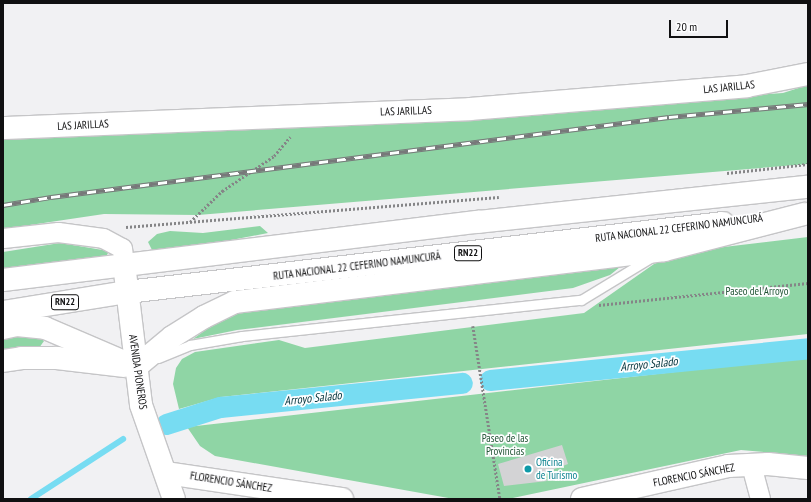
<!DOCTYPE html>
<meta charset="utf-8">
<style>
body{margin:0}
#map{position:relative;width:811px;height:502px;overflow:hidden;background:#f1f1f3;font-family:"PT Sans Narrow",sans-serif}
div>[style]{position:absolute}
.green>*{inset:0;background:#8fd5a5}
.stream>*{height:6px;margin:-3px;padding:0 3px;transform-origin:3px;border-radius:3px;background:#77dcf2}
.canal>*{height:21px;margin:-10.5px;padding:0 10.5px;transform-origin:10.5px;border-radius:10.5px;background:#77dcf2}
.building>*{inset:0;background:#d3d3d5}
.path>*{height:2.5px;margin-top:-1.25px;transform-origin:0;background:repeating-linear-gradient(90deg,#858587 0 2px,transparent 0 4px)}
.roads{filter:drop-shadow(1px 0 #c5c5c7) drop-shadow(-1px 0 #c5c5c7) drop-shadow(0 1px #c5c5c7) drop-shadow(0 -1px #c5c5c7)}
.lane>*{height:9px;margin:-4.5px;padding:0 4.5px;transform-origin:4.5px;border-radius:4.5px;background:#fff}
.street>*{height:19px;margin:-9.5px;padding:0 9.5px;transform-origin:9.5px;border-radius:9.5px;background:#fff}
.secondary>*{height:22px;margin:-11px;padding:0 11px;transform-origin:11px;border-radius:11px;background:#fff}
.highway>*{height:22px;margin:-11px;padding:0 11px;transform-origin:11px;border-radius:11px;background:#fff}
.rail>*{height:4.5px;margin-top:-2.25px;transform-origin:0;background:repeating-linear-gradient(90deg,#fefeff 0 9px,#78787a 0 18px);box-sizing:border-box;border-block:1px solid #78787a}
.dots>*{width:11px;height:11px;translate:-50% -50%;box-sizing:border-box;border:2px solid #fefeff;border-radius:50%}
span{translate:-50% -50%;white-space:nowrap;text-align:center;line-height:1.15;-webkit-text-stroke:3.5px #fefeff;paint-order:stroke}
.shield-label span{padding:1px 3px;background:#fefeff;border:1px solid;border-radius:3px;-webkit-text-stroke-width:0}
.shield-label{font-size:10px;color:#101011;font-weight:700}
.street-label{font-size:11px;color:#101011}
.park-label{font-size:11px;color:#205434}
.culture-label{font-size:11px;color:#0d838f}
.left{translate:0 -50%;text-align:left}
.water-label{font-size:12px;color:#00323b;font-style:italic}
.frame{position:absolute;inset:0;border:4px solid #101011;pointer-events:none}
.scale{position:absolute;left:669px;top:20px;width:59px;height:18px;box-sizing:border-box;border:2px solid #101011;border-top:0;padding-left:5px;font-size:12px;line-height:14px;white-space:nowrap;color:#101011;-webkit-text-stroke:3px #fefeff;paint-order:stroke}
</style>
<div id="map">
<div class="green">
<i style="clip-path:polygon(808px 85px,808px 164px,198px 215px,104px 214px,3px 229px,3px 140px,453px 115px,783px 93px)"></i>
<i style="clip-path:polygon(260px 226px,268px 233px,205px 245px,152px 250px,148px 242px,157px 234px,170px 231px,203px 233px)"></i>
<i style="clip-path:polygon(808px 237px,808px 334px,221px 397px,179px 409px,173px 384px,176px 368px,182px 359px,195px 352px,279px 340px,305px 348px,584px 313px,654px 264px,682px 252px)"></i>
<i style="clip-path:polygon(60px 243px,109px 251px,107px 255px,96px 258px,3px 270px,3px 252px)"></i>
<i style="clip-path:polygon(625px 263px,610px 275px,573px 288px,237px 330px,193px 339px,218px 321px,246px 307px)"></i>
<i style="clip-path:polygon(36px 333px,44px 341px,39px 348px,3px 353px,3px 337px)"></i>
<i style="clip-path:polygon(808px 357px,808px 456px,741px 450px,508px 499px,454px 499px,215px 456px,200px 446px,187px 427px)"></i>
</div>
<div class="stream">
<i style="left:31px;top:499px;width:110px;rotate:-33.1deg"></i>
</div>
<div class="canal">
<i style="left:490px;top:380px;width:320px;rotate:-5.7deg"></i>
<i style="left:166px;top:424px;width:57px;rotate:-17.5deg"></i>
<i style="left:220px;top:407px;width:243px;rotate:-5.7deg"></i>
</div>
<div class="building">
<i style="clip-path:polygon(562px 445px,568px 464px,544px 473px,547px 481px,504px 486px,498px 464px)"></i>
</div>
<div class="path">
<i style="left:727px;top:173px;width:81px;rotate:-6.3deg"></i>
<i style="left:190px;top:222px;width:45px;rotate:-44.1deg"></i>
<i style="left:222px;top:191px;width:63px;rotate:-33.9deg"></i>
<i style="left:274px;top:156px;width:25px;rotate:-50deg"></i>
<i style="left:126px;top:227px;width:374px;rotate:-4.6deg"></i>
<i style="left:599px;top:305px;width:210px;rotate:-6deg"></i>
<i style="left:473px;top:326px;width:175px;rotate:81.1deg"></i>
</div>
<div class="roads">
<div class="lane">
<i style="left:158px;top:358px;width:35px;rotate:-22deg"></i>
<i style="left:190px;top:345px;width:53px;rotate:-9.8deg"></i>
<i style="left:242px;top:336px;width:341px;rotate:-6.1deg"></i>
<i style="left:581px;top:300px;width:81px;rotate:-31.3deg"></i>
</div>
<div class="street">
<i style="left:3px;top:238px;width:55px;rotate:-6.2deg"></i>
<i style="left:58px;top:232px;width:45px;rotate:7.6deg"></i>
<i style="left:103px;top:238px;width:21px;rotate:28deg"></i>
<i style="left:122px;top:248px;width:16px;rotate:83deg"></i>
<i style="left:751px;top:465px;width:35px;rotate:75deg"></i>
</div>
<div class="secondary">
<i style="left:3px;top:128px;width:467px;rotate:-2.3deg"></i>
<i style="left:470px;top:109px;width:278px;rotate:-4.7deg"></i>
<i style="left:747px;top:86px;width:62px;rotate:-11.1deg"></i>
<i style="left:124px;top:264px;width:142px;rotate:83.1deg"></i>
<i style="left:141px;top:405px;width:100px;rotate:70.7deg"></i>
<i style="left:3px;top:361px;width:19px;rotate:-9deg"></i>
<i style="left:22px;top:358px;width:35px"></i>
<i style="left:57px;top:358px;width:68px;rotate:6.7deg"></i>
<i style="left:166px;top:473px;width:178px;rotate:8.4deg"></i>
<i style="left:582px;top:499px;width:150px;rotate:-12.7deg"></i>
<i style="left:728px;top:466px;width:40px;rotate:-2.9deg"></i>
<i style="left:768px;top:464px;width:40px;rotate:5.7deg"></i>
</div>
<div class="highway">
<i style="left:3px;top:280px;width:479px;rotate:-7deg"></i>
<i style="left:478px;top:222px;width:332px;rotate:-6.1deg"></i>
<i style="left:3px;top:312px;width:126px;rotate:-9.2deg"></i>
<i style="left:127px;top:292px;width:600px;rotate:-6.6deg"></i>
<i style="left:3px;top:328px;width:14px;rotate:-12deg"></i>
<i style="left:17px;top:325px;width:28px;rotate:6deg"></i>
<i style="left:45px;top:328px;width:99px;rotate:23.2deg"></i>
<i style="left:136px;top:367px;width:47px;rotate:-39.8deg"></i>
<i style="left:172px;top:337px;width:38px;rotate:-32deg"></i>
<i style="left:204px;top:317px;width:34px;rotate:-26deg"></i>
<i style="left:235px;top:302px;width:432px;rotate:-6.9deg"></i>
<i style="left:664px;top:250px;width:145px;rotate:-14.4deg"></i>
</div>
</div>
<div class="rail">
<i style="left:3px;top:205px;width:49px;rotate:-9.5deg"></i>
<i style="left:51px;top:197px;width:623px;rotate:-7.38deg"></i>
<i style="left:669px;top:117px;width:140px;rotate:-5.3deg"></i>
</div>
<div class="dots">
<i style="left:528px;top:469px;background:#0f9aa8"></i>
</div>
<div class="shield-label">
<span style="left:468px;top:253px">RN22</span>
<span style="left:65px;top:302px">RN22</span>
</div>
<div class="street-label">
<span style="left:729px;top:87px;rotate:-6deg">LAS JARILLAS</span>
<span style="left:406px;top:111px;rotate:-2deg">LAS JARILLAS</span>
<span style="left:83px;top:125px;rotate:-3deg">LAS JARILLAS</span>
<span style="left:679px;top:228px;rotate:-7deg">RUTA NACIONAL 22 CEFERINO NAMUNCURÁ</span>
<span style="left:357px;top:266px;rotate:-7deg">RUTA NACIONAL 22 CEFERINO NAMUNCURÁ</span>
<span style="left:138px;top:372px;rotate:82deg">AVENIDA PIONEROS</span>
<span style="left:694px;top:475px;rotate:-11deg">FLORENCIO SÁNCHEZ</span>
<span style="left:231px;top:482px;rotate:9deg">FLORENCIO SÁNCHEZ</span>
</div>
<div class="park-label">
<span style="left:757px;top:291px">Paseo del Arroyo</span>
<span style="left:505px;top:445px">Paseo de las<br>Provincias</span>
</div>
<div class="culture-label">
<span class="left" style="left:536px;top:469px">Oficina<br>de Turismo</span>
</div>
<div class="water-label">
<span style="left:649px;top:364px;rotate:-6deg">Arroyo Salado</span>
<span style="left:313px;top:398px;rotate:-6deg">Arroyo Salado</span>
</div>
<div class="frame"></div>
<div class="scale">20 m</div>
</div>
